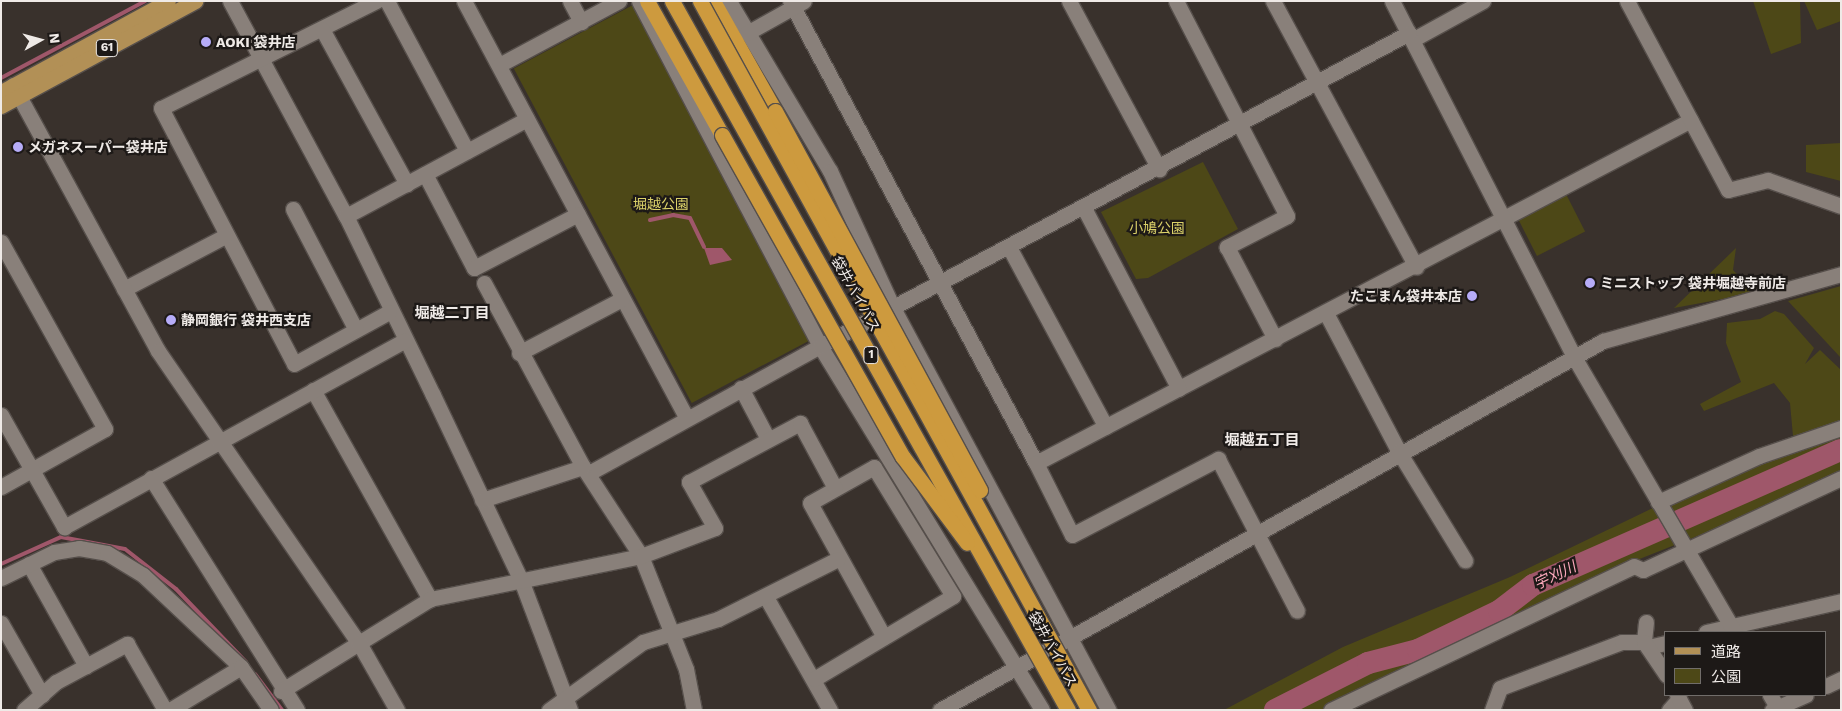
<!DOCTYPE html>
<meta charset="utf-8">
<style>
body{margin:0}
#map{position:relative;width:1842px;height:711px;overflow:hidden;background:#39312c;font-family:"Work Sans","Noto Sans JP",sans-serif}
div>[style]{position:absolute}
.green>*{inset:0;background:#4d4817;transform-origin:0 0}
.water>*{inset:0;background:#9f576a}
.stream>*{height:4px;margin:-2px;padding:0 2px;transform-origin:2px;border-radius:2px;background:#9f576a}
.river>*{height:22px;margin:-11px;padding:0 11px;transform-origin:11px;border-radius:11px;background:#9f576a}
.roads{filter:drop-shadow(1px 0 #564f4b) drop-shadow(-1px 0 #564f4b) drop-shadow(0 1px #564f4b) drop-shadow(0 -1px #564f4b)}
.street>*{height:15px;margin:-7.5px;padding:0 7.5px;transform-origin:7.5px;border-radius:7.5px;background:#89807a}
.secondary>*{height:15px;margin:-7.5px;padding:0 7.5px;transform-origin:7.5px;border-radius:7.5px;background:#89807a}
.primary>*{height:15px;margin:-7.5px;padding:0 7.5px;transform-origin:7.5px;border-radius:7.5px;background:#b29056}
.highway>*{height:15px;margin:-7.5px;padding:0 7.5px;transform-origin:7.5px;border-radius:7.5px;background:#cd9a3e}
.bridges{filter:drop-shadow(1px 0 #564f4b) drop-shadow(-1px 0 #564f4b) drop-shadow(0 1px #564f4b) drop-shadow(0 -1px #564f4b)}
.highway-bridge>*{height:15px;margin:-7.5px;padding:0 7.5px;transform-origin:7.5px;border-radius:7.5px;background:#cd9a3e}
.dots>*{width:14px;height:14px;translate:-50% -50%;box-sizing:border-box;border:2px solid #1d1917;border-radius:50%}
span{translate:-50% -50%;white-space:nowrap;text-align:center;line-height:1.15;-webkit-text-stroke:4.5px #1d1917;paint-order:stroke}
.shield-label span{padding:1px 4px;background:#1d1917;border:1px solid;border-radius:4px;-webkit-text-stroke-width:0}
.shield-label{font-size:12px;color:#efeae7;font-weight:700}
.poi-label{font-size:14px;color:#efeae7;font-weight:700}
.left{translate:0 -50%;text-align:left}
.right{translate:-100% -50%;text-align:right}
.park-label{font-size:14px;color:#dbd169}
.street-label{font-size:14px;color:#efeae7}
.neighbourhood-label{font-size:15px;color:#efeae7;font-weight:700}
.water-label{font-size:15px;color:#faa7ba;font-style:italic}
.frame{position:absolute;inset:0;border:2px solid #efeae7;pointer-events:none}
.legend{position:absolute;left:1664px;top:631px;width:162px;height:65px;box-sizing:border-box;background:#1d1917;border:1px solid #716d6a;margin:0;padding:6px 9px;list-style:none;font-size:15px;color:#efeae7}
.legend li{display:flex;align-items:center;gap:10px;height:25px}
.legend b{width:25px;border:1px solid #716d6a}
.north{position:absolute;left:15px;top:15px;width:50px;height:50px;-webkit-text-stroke:4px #1d1917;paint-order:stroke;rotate:83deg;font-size:14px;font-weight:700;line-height:20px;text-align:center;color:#efeae7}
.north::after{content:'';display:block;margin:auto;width:18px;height:22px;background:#efeae7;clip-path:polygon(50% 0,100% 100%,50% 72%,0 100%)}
</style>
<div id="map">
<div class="green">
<i style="clip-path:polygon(1753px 1px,1800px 1px,1801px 43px,1771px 54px)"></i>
<i style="clip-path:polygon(1804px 1px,1841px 1px,1841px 21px,1817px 30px)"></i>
<i style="left:633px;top:5px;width:379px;height:135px;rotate:62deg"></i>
<i style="clip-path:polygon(1841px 143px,1841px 181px,1806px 172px,1806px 145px)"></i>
<i style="clip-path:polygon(1203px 162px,1238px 229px,1148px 278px,1136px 279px,1101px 212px)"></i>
<i style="left:1566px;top:194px;width:42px;height:54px;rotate:63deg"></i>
<i style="clip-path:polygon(1736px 248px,1733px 270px,1755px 293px,1674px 308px)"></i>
<i style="clip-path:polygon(1841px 286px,1841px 358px,1788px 301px)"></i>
<i style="clip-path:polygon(1775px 311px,1784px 314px,1814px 348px,1805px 364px,1820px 350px,1841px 370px,1841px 422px,1827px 432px,1793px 436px,1790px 403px,1774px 383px,1704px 411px,1700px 404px,1741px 382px,1726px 343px,1727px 323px,1760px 319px)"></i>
<i style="clip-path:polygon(1841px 428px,1841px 479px,1632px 562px,1326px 710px,1224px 710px,1343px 647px,1510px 577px,1748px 462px)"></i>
</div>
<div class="water">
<i style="clip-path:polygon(704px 248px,722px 248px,732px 260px,710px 265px)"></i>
</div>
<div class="stream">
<i style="left:1px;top:78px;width:163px;rotate:-28.1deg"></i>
<i style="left:650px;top:220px;width:24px;rotate:-12deg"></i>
<i style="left:673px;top:215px;width:17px;rotate:10deg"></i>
<i style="left:690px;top:218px;width:32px;rotate:64deg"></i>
<i style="left:1px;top:564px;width:66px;rotate:-24.2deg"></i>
<i style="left:61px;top:537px;width:65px;rotate:10.6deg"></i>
<i style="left:125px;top:549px;width:65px;rotate:38.1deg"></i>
<i style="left:176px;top:589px;width:101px;rotate:46.2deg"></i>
<i style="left:255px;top:674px;width:45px;rotate:53.1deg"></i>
</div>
<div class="river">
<i style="left:1275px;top:710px;width:104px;rotate:-26.8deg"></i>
<i style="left:1368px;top:663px;width:52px;rotate:-14.6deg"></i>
<i style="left:1418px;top:650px;width:90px;rotate:-25.7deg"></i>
<i style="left:1499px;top:611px;width:43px;rotate:-37.4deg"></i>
<i style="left:1533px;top:585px;width:336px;rotate:-23.7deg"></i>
</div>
<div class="roads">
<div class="street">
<i style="left:230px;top:1px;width:244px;rotate:61.7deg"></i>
<i style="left:346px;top:216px;width:199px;rotate:64.1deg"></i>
<i style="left:433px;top:395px;width:205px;rotate:64.6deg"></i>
<i style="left:521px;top:580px;width:139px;rotate:69.3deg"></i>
<i style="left:376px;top:1px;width:240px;rotate:153.5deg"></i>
<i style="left:161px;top:108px;width:288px;rotate:62.5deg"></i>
<i style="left:294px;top:364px;width:108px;rotate:-28.7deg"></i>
<i style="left:387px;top:1px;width:170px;rotate:61.9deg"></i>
<i style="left:464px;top:1px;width:473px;rotate:61.9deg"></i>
<i style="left:570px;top:1px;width:24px;rotate:62deg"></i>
<i style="left:639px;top:1px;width:390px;rotate:62.3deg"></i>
<i style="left:820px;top:346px;width:426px;rotate:58.6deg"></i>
<i style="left:729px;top:1px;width:198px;rotate:59.3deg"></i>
<i style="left:830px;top:171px;width:151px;rotate:65.3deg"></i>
<i style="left:893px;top:308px;width:456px;rotate:61.8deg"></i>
<i style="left:790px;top:1px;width:523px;rotate:61.97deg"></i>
<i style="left:1036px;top:463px;width:739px;rotate:-27.64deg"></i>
<i style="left:1069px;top:1px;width:191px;rotate:61.8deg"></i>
<i style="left:1176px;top:1px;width:242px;rotate:62.7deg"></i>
<i style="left:1287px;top:216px;width:68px;rotate:152.7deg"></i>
<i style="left:1227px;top:247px;width:104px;rotate:62.4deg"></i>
<i style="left:1273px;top:1px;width:302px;rotate:61.7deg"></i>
<i style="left:1627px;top:1px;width:214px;rotate:61.9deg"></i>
<i style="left:1728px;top:190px;width:41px;rotate:-14deg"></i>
<i style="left:1768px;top:180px;width:77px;rotate:19.6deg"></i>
<i style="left:322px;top:29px;width:177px;rotate:61.3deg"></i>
<i style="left:747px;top:33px;width:65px;rotate:-29.3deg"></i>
<i style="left:1412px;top:40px;width:81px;rotate:-28.8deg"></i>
<i style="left:499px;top:65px;width:136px;rotate:-28.1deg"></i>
<i style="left:425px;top:174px;width:106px;rotate:62.5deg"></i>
<i style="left:474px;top:268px;width:117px;rotate:-27.4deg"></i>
<i style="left:1084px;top:208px;width:204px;rotate:62.3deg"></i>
<i style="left:293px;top:209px;width:136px;rotate:62.5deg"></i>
<i style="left:346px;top:216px;width:205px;rotate:-28.2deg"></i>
<i style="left:1px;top:242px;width:214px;rotate:60.9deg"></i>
<i style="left:105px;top:429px;width:119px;rotate:150.9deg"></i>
<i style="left:1009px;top:247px;width:204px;rotate:61.7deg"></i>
<i style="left:484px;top:283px;width:209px;rotate:61.7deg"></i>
<i style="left:583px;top:467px;width:106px;rotate:56.9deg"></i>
<i style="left:641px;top:556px;width:122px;rotate:68.3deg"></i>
<i style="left:686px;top:669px;width:42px;rotate:79deg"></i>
<i style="left:124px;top:289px;width:114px;rotate:-27.7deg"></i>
<i style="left:1326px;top:313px;width:157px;rotate:62.3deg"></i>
<i style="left:1399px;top:452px;width:127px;rotate:58.6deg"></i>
<i style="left:519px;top:353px;width:116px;rotate:-27.7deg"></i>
<i style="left:741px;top:388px;width:58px;rotate:62.1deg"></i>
<i style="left:313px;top:390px;width:240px;rotate:60.8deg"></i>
<i style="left:1px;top:415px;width:129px;rotate:60.6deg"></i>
<i style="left:64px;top:527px;width:388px;rotate:-28.7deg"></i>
<i style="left:1036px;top:463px;width:80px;rotate:63.4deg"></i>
<i style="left:1072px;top:535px;width:165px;rotate:-27.5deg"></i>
<i style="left:1218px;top:459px;width:171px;rotate:62.5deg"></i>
<i style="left:589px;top:473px;width:264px;rotate:-28.8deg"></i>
<i style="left:151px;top:478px;width:274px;rotate:57.8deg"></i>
<i style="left:482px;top:500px;width:106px;rotate:-18.1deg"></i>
<i style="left:1658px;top:502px;width:111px;rotate:-24.5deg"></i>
<i style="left:1759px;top:456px;width:87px;rotate:-18.9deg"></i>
<i style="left:29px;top:564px;width:117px;rotate:60.8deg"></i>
<i style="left:1px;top:578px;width:59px;rotate:-26.1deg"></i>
<i style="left:54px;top:552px;width:25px;rotate:-9deg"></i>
<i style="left:79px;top:548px;width:28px;rotate:10deg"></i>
<i style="left:107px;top:553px;width:42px;rotate:31.4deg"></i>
<i style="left:143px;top:575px;width:134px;rotate:43.2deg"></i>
<i style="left:766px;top:597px;width:130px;rotate:60.5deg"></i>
<i style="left:1px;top:623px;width:83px;rotate:60.3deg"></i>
<i style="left:1706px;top:632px;width:139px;rotate:-12.9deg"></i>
<i style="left:1648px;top:647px;width:18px;rotate:-13deg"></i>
<i style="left:814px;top:679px;width:162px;rotate:-30.8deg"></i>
<i style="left:953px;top:596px;width:151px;rotate:-121.5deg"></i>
<i style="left:874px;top:467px;width:73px;rotate:150.6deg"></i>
<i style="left:810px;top:503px;width:153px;rotate:61.1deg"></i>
<i style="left:1826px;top:686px;width:17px;rotate:-25deg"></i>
<i style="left:281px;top:691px;width:175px;rotate:-31.7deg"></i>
<i style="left:430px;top:599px;width:215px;rotate:-11.5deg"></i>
<i style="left:641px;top:556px;width:79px;rotate:-20.7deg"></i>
<i style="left:715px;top:528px;width:53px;rotate:-119.5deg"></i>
<i style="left:689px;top:482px;width:126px;rotate:-28deg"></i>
<i style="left:800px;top:423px;width:74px;rotate:61.7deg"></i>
<i style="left:24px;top:710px;width:43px;rotate:-41.2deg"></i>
<i style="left:56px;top:682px;width:81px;rotate:-28.2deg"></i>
<i style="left:127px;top:644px;width:76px;rotate:60.1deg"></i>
<i style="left:170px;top:710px;width:83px;rotate:-31.2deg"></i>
<i style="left:241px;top:667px;width:52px;rotate:55.1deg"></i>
<i style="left:549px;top:710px;width:116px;rotate:-35.9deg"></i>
<i style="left:643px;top:642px;width:78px;rotate:-17deg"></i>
<i style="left:718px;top:619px;width:134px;rotate:-26.6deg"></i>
<i style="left:1331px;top:710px;width:335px;rotate:-25.4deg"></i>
<i style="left:1634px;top:566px;width:10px;rotate:24deg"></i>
<i style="left:1643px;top:570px;width:218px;rotate:-24.9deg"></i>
<i style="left:1492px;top:710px;width:23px;rotate:-70deg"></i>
<i style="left:1500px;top:688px;width:130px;rotate:-20.7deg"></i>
<i style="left:1622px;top:642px;width:22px"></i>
<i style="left:1669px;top:710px;width:15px;rotate:-48deg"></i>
<i style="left:1772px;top:710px;width:37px;rotate:-24deg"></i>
</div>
<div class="secondary">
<i style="left:1392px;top:1px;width:400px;rotate:62.9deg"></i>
<i style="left:1574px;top:357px;width:319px;rotate:59.7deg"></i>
<i style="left:13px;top:85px;width:303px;rotate:61.4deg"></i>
<i style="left:158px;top:351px;width:354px;rotate:55.5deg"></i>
<i style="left:359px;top:643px;width:77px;rotate:60.4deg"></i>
<i style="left:820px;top:346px;width:667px;rotate:-27.99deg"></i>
<i style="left:1646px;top:622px;width:20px;rotate:96deg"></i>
<i style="left:1644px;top:642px;width:40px;rotate:56deg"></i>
<i style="left:1677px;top:695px;width:17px;rotate:62deg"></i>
<i style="left:1770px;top:695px;width:17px;rotate:59deg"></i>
<i style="left:940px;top:710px;width:759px;rotate:-29.1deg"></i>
<i style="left:1603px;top:341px;width:247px;rotate:-15.7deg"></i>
</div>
<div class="primary">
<i style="left:1px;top:92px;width:190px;rotate:-28.6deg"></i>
<i style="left:1px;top:106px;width:221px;rotate:-28.4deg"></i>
</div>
<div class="highway">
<i style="left:647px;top:1px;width:154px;rotate:60.8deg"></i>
<i style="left:713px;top:1px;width:126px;rotate:60.6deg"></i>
</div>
</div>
<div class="bridges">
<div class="highway-bridge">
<i style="left:672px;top:1px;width:812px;rotate:60.82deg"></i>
<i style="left:700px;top:1px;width:809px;rotate:61.25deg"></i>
<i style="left:775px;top:111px;width:431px;rotate:61.6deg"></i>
<i style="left:722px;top:135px;width:369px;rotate:60.7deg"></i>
<i style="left:903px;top:457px;width:107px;rotate:53.3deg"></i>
</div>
</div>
<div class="dots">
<i style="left:206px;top:42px;background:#b6acf8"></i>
<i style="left:18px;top:147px;background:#b6acf8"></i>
<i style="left:1590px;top:283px;background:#b6acf8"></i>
<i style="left:1472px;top:296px;background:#b6acf8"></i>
<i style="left:171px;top:320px;background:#b6acf8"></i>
</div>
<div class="shield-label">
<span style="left:107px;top:48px">61</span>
<span style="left:871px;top:355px">1</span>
</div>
<div class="poi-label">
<span class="left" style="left:216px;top:42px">AOKI 袋井店</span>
<span class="left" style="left:28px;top:147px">メガネスーパー袋井店</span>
<span class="left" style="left:1600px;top:283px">ミニストップ 袋井堀越寺前店</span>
<span class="right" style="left:1462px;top:296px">たこまん袋井本店</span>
<span class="left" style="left:181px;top:320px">静岡銀行 袋井西支店</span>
</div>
<div class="park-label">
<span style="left:661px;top:204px">堀越公園</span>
<span style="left:1157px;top:228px">小鳩公園</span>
</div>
<div class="street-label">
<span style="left:856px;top:294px;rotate:61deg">袋井バイパス</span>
<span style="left:1053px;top:649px;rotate:61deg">袋井バイパス</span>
</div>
<div class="neighbourhood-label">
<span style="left:452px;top:314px">堀越二丁目</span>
<span style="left:1262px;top:441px">堀越五丁目</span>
</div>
<div class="water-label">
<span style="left:1555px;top:576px;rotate:-26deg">宇刈川</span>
</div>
<div class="frame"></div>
<ul class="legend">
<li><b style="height:6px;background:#b29056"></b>道路</li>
<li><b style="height:14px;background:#4d4817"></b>公園</li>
</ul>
<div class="north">N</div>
</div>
